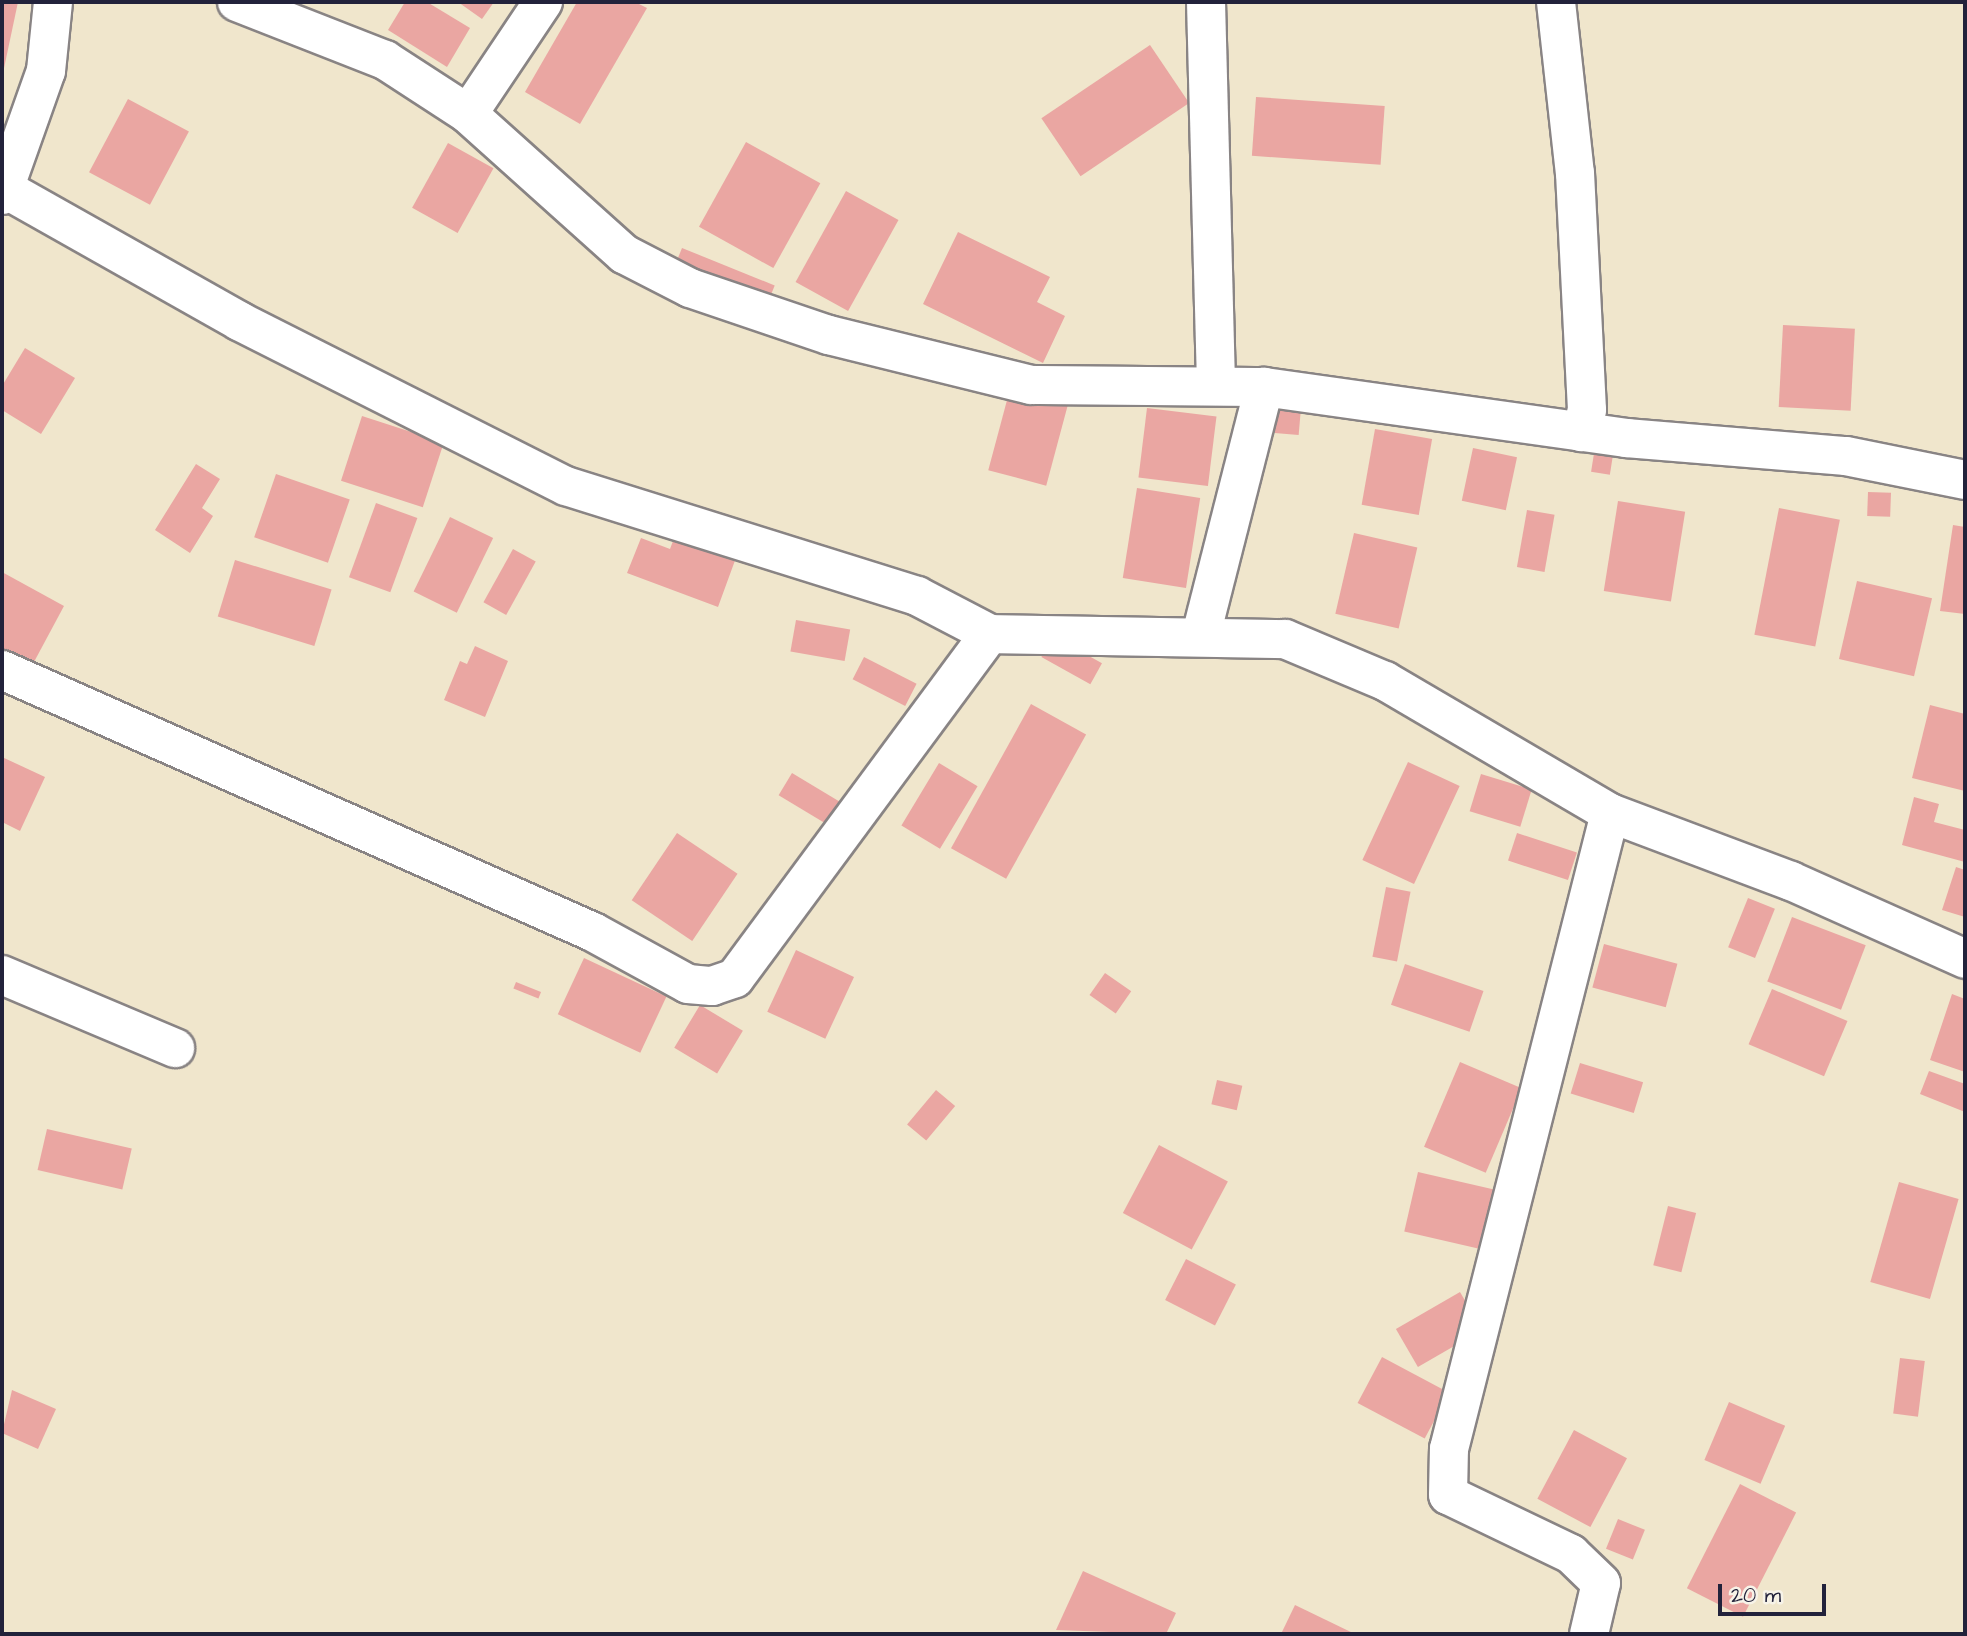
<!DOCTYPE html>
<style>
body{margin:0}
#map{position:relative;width:1967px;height:1636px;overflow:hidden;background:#f0e6cc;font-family:"Architects Daughter",sans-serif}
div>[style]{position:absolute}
.building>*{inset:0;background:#eaa6a2;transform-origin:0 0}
.roads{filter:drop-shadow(2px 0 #898484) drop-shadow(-2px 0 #898484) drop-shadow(0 2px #898484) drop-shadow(0 -2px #898484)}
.street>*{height:38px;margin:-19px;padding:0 19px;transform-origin:19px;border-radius:19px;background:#fff}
span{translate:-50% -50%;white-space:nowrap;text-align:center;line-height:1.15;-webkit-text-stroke:7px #f7f3e8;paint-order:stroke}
.frame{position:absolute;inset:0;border:4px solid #22223b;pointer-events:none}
.scale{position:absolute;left:1718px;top:1584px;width:108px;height:32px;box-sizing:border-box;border:4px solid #22223b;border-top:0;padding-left:9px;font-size:21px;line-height:24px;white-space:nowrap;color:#22223b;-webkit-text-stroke:5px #f7f3e8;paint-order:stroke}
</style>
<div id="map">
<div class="building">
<i style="clip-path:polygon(2px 2px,18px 2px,3px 73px,2px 73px)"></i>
<i style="clip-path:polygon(405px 2px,427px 2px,470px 28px,447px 67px,388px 30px)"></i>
<i style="clip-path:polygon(458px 2px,494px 2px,482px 19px)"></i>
<i style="clip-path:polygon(577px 2px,635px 2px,647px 8px,580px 124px,525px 92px)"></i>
<i style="left:1150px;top:45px;width:70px;height:131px;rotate:56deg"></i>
<i style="left:1256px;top:97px;width:129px;height:59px;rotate:4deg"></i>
<i style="left:128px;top:99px;width:69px;height:83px;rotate:28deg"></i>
<i style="left:746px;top:142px;width:85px;height:97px;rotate:29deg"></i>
<i style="left:448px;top:143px;width:52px;height:74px;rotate:29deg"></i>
<i style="left:846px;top:191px;width:60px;height:104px;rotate:29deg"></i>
<i style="clip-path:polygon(958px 232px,1050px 277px,1037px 302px,1065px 316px,1043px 363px,923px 304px)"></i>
<i style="left:682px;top:248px;width:100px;height:22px;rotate:22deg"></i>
<i style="left:1783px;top:325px;width:72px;height:82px;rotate:3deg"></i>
<i style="clip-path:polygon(25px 348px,75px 378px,41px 434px,2px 410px,2px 386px)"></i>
<i style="left:1010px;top:389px;width:60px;height:84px;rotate:15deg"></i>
<i style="left:1277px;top:407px;width:24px;height:26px;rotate:5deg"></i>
<i style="left:1147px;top:408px;width:70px;height:70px;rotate:7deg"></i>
<i style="left:362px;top:416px;width:86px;height:68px;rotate:18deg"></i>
<i style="left:1375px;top:429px;width:58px;height:77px;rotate:10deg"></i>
<i style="left:1595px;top:447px;width:19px;height:25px;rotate:9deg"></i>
<i style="left:1473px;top:448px;width:45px;height:54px;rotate:12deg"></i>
<i style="clip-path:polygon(196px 464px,220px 479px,202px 508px,213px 516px,190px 553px,155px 530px)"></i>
<i style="left:276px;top:474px;width:78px;height:67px;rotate:19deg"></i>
<i style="left:1137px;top:488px;width:64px;height:91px;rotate:9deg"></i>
<i style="left:1868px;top:492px;width:23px;height:24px;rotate:2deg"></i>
<i style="left:1618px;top:501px;width:68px;height:91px;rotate:9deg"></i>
<i style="left:376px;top:503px;width:44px;height:79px;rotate:20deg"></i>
<i style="left:1779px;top:508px;width:62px;height:129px;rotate:11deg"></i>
<i style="left:1527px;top:510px;width:28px;height:58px;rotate:10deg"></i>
<i style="left:450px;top:517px;width:48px;height:83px;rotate:26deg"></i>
<i style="clip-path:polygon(1953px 525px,1965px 527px,1965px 614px,1940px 611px)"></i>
<i style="clip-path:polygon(676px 533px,737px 555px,718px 607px,627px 573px,641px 538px,670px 549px)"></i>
<i style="left:1354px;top:533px;width:65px;height:83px;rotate:13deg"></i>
<i style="left:513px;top:549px;width:26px;height:61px;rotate:29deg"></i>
<i style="left:235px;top:560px;width:101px;height:59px;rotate:17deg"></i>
<i style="clip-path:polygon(2px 572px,64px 606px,27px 675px,2px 661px)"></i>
<i style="left:1857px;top:581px;width:77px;height:80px;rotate:13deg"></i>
<i style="left:796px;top:620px;width:55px;height:32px;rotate:10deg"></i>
<i style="left:1053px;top:636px;width:56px;height:24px;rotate:29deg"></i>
<i style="clip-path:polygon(475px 646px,508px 661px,485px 717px,444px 700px,460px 661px,467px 664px)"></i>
<i style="left:864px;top:657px;width:59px;height:25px;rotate:27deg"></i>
<i style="left:1031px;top:704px;width:63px;height:165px;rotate:29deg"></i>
<i style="clip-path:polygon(1930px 705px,1965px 714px,1965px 791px,1912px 778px)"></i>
<i style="clip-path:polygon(2px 757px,45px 777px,20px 831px,2px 822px)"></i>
<i style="left:1408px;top:762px;width:57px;height:108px;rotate:25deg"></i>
<i style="left:939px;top:763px;width:45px;height:73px;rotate:31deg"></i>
<i style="left:792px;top:773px;width:65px;height:26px;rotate:31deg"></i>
<i style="left:1481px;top:774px;width:53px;height:39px;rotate:17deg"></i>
<i style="clip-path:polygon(1914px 797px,1939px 804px,1934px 822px,1965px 830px,1965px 862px,1902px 845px)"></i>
<i style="left:677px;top:833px;width:73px;height:81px;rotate:34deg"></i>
<i style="left:1517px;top:833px;width:63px;height:29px;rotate:18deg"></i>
<i style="clip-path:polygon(1956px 867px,1965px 870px,1965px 917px,1942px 910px)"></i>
<i style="left:1386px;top:887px;width:25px;height:71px;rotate:11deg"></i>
<i style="left:1748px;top:898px;width:29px;height:53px;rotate:22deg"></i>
<i style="left:1792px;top:917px;width:79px;height:69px;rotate:21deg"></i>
<i style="left:1604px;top:944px;width:76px;height:45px;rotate:15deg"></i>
<i style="left:796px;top:950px;width:64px;height:68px;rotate:25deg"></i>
<i style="left:584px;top:958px;width:91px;height:62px;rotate:25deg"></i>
<i style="left:1405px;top:964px;width:83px;height:43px;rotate:19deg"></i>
<i style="left:1105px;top:973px;width:32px;height:27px;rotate:35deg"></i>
<i style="left:516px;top:982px;width:27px;height:7px;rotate:22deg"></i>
<i style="left:1772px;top:989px;width:82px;height:60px;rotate:23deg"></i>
<i style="clip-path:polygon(1952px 994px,1965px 999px,1965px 1072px,1930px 1060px)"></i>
<i style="left:700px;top:1005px;width:50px;height:50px;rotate:31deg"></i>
<i style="left:1460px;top:1062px;width:67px;height:92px;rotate:23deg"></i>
<i style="left:1580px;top:1063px;width:66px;height:32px;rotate:17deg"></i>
<i style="clip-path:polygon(1929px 1071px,1965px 1084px,1965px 1112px,1920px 1094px)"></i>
<i style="left:1217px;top:1080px;width:26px;height:25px;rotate:13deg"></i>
<i style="left:936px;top:1090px;width:25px;height:45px;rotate:40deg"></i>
<i style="left:47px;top:1129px;width:87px;height:42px;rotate:13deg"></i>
<i style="left:1159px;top:1145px;width:78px;height:77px;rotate:28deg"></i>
<i style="left:1418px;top:1172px;width:78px;height:61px;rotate:13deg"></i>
<i style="left:1899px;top:1182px;width:62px;height:104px;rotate:16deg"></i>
<i style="left:1668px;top:1206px;width:29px;height:61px;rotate:14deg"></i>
<i style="left:1186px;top:1259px;width:56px;height:46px;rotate:27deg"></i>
<i style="left:1460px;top:1292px;width:44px;height:74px;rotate:60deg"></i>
<i style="left:1382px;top:1357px;width:76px;height:52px;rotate:28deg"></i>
<i style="left:1900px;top:1358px;width:25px;height:56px;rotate:7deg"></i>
<i style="clip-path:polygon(12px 1390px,56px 1409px,38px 1449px,2px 1433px)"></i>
<i style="left:1729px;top:1402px;width:61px;height:63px;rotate:23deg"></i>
<i style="left:1574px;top:1430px;width:60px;height:78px;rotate:28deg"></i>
<i style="left:1740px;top:1484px;width:63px;height:117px;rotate:27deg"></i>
<i style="left:1618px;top:1519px;width:29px;height:32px;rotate:22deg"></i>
<i style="clip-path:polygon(1083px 1571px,1176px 1613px,1166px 1634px,1056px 1630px)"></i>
<i style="clip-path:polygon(1295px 1605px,1355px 1634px,1281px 1634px)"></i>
</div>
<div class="roads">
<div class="street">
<i style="left:237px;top:2px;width:159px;rotate:21.4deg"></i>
<i style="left:385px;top:60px;width:99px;rotate:33deg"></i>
<i style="left:468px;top:114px;width:210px;rotate:41.9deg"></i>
<i style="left:624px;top:254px;width:74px;rotate:27.3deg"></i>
<i style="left:690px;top:288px;width:147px;rotate:18.7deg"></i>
<i style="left:829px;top:335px;width:208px;rotate:13.9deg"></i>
<i style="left:1031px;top:385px;width:233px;rotate:0.5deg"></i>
<i style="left:1264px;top:387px;width:366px;rotate:8deg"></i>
<i style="left:1626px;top:438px;width:221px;rotate:4.7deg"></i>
<i style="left:1846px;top:456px;width:121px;rotate:11.4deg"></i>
<i style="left:1206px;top:2px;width:383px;rotate:88.5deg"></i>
<i style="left:1556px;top:2px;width:172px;rotate:83.7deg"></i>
<i style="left:1575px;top:173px;width:237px;rotate:87.1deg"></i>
<i style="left:1587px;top:410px;width:23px;rotate:105deg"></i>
<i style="left:468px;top:114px;width:135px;rotate:-56.2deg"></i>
<i style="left:5px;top:189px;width:269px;rotate:29.4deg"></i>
<i style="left:239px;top:321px;width:366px;rotate:26.8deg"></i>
<i style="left:566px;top:486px;width:368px;rotate:17.4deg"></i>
<i style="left:917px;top:596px;width:82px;rotate:27.5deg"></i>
<i style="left:990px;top:634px;width:295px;rotate:1deg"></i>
<i style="left:1285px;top:639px;width:108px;rotate:22.8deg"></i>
<i style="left:1385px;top:681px;width:261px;rotate:30.4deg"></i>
<i style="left:1610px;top:813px;width:193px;rotate:20.6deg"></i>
<i style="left:1791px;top:881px;width:191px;rotate:24.1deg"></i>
<i style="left:2px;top:195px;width:132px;rotate:-70.5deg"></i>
<i style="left:46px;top:71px;width:69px;rotate:-84.2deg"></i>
<i style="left:1201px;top:635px;width:256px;rotate:-75.7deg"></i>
<i style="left:2px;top:670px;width:646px;rotate:23.91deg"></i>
<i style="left:593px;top:932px;width:108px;rotate:28.7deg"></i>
<i style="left:688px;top:984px;width:24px;rotate:5deg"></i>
<i style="left:712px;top:986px;width:24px;rotate:-19deg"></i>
<i style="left:735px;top:978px;width:428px;rotate:-53.5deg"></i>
<i style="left:2px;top:975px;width:188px;rotate:22.9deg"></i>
<i style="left:1589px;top:1634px;width:52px;rotate:-76.8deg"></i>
<i style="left:1601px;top:1583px;width:42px;rotate:-136deg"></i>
<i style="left:1571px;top:1554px;width:136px;rotate:-154.4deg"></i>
<i style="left:1448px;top:1495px;width:46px;rotate:-88.8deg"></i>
<i style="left:1449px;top:1449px;width:656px;rotate:-75.79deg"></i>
</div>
</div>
<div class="frame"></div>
<div class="scale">20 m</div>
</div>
